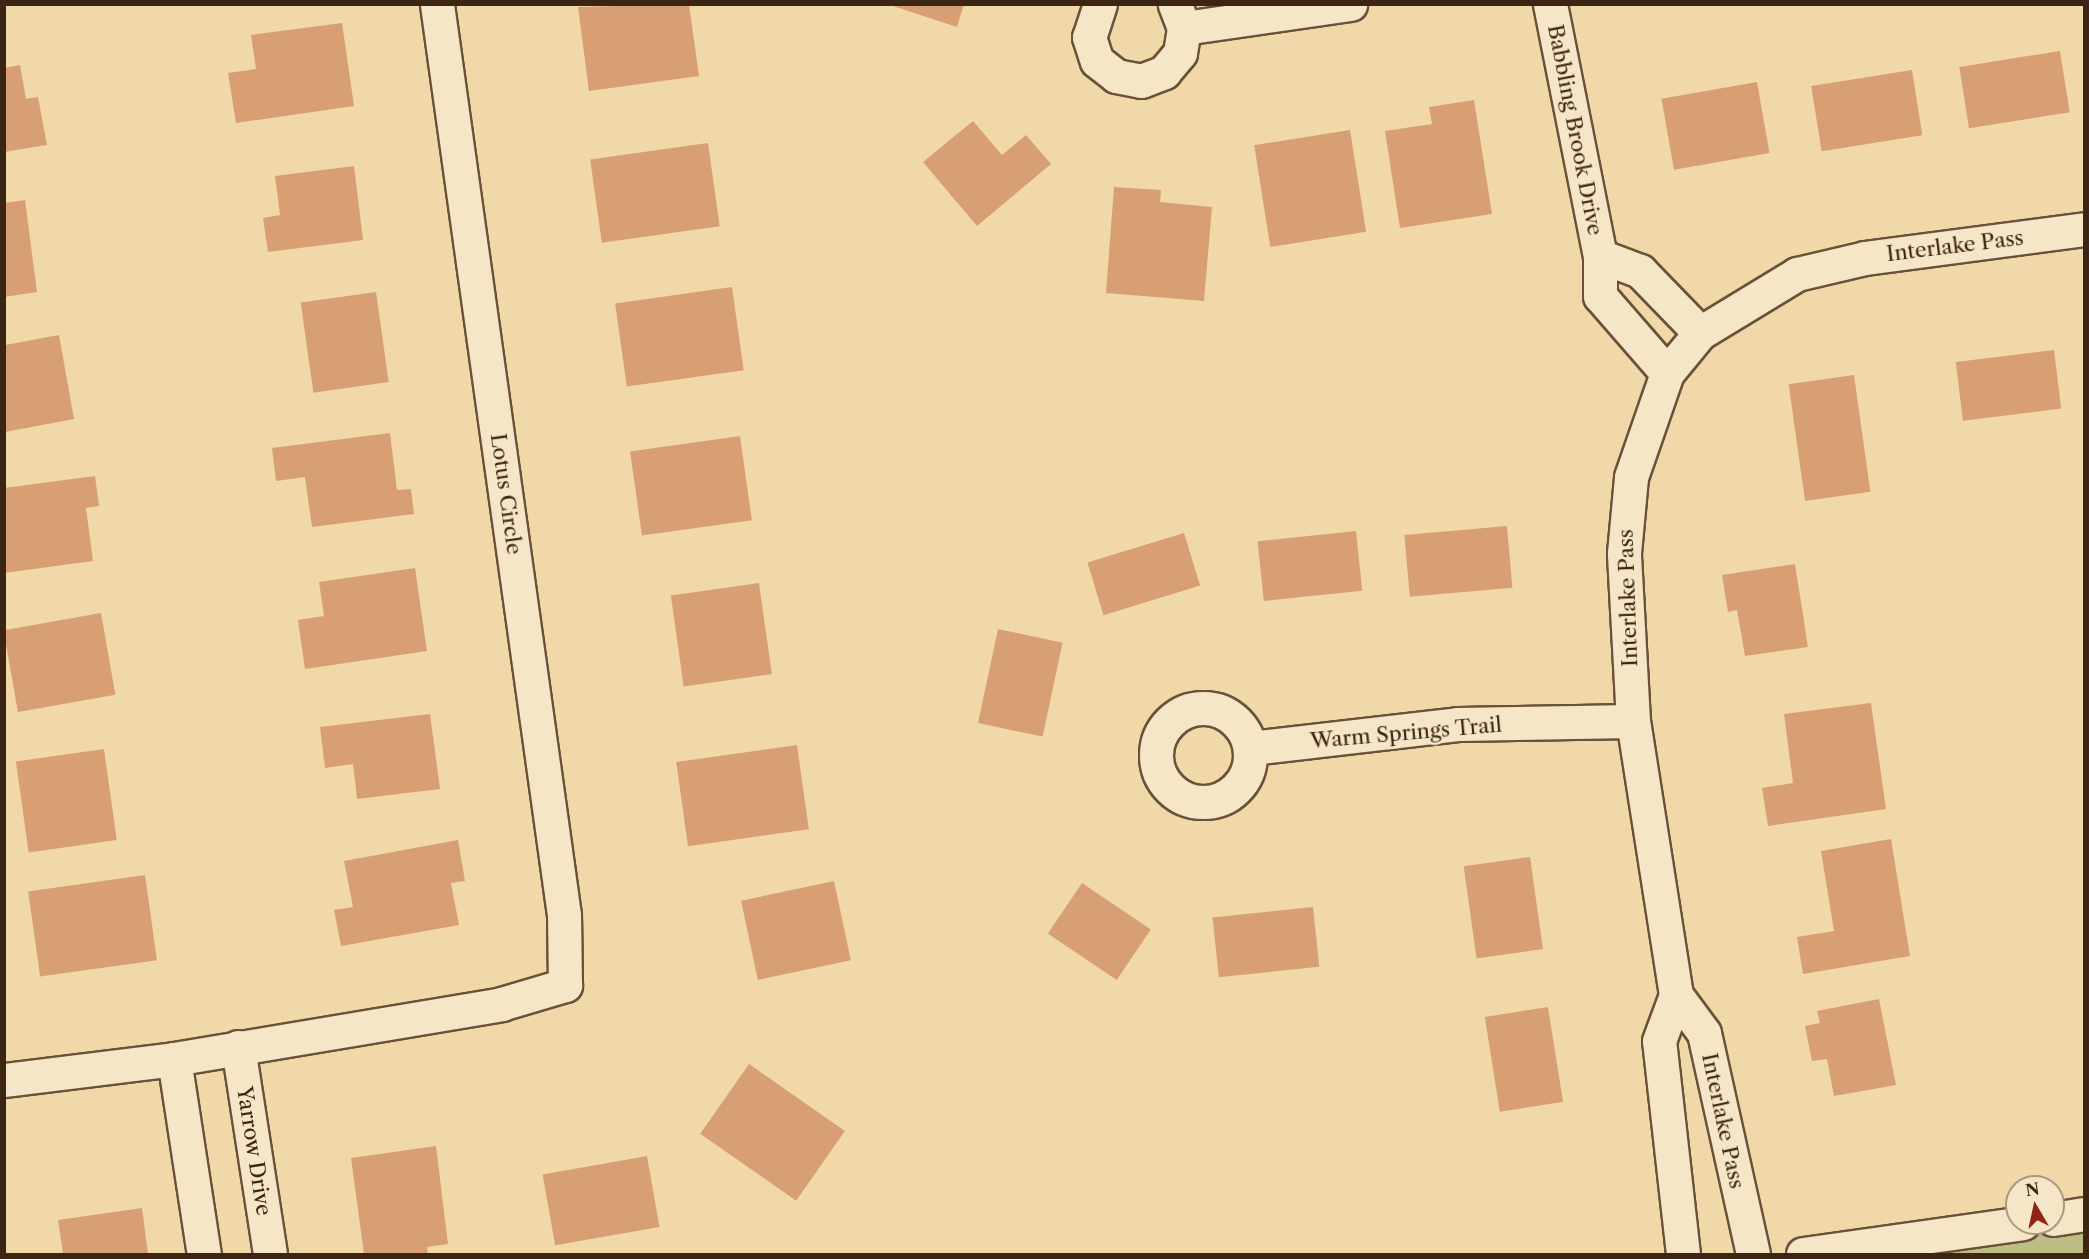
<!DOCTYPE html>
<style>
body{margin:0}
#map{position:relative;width:2089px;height:1259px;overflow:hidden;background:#f0d8a9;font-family:"Libre Caslon Text",serif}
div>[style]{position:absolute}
.green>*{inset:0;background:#bcbe86}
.building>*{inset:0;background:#d89f74;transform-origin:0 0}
.roads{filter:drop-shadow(2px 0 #6a5239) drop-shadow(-2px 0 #6a5239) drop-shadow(0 2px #6a5239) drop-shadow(0 -2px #6a5239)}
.minor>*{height:33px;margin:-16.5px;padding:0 16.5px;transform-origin:16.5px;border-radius:16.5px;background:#f5e6c7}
.minor>.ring{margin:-16.5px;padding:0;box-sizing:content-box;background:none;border:33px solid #f5e6c7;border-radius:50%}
.tertiary>*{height:33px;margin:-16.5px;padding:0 16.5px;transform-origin:16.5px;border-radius:16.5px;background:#f5e6c7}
span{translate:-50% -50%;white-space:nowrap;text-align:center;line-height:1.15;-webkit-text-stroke:5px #f5e6c7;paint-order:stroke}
.street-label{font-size:21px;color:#3d2514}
.frame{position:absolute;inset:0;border:6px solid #3d2514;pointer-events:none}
.north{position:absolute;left:2005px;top:1175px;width:60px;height:60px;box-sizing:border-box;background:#f5e6c7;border:2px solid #ab997f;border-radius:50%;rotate:351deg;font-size:16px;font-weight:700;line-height:24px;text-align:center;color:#3d2514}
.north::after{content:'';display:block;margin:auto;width:21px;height:27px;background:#8f2418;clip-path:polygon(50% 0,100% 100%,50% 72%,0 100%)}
</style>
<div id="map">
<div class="green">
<i style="clip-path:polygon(2084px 1214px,2084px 1254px,1799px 1254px)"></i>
</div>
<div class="building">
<i style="clip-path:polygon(689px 4px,699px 76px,589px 91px,578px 7px)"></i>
<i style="clip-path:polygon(887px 4px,964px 4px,957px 27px)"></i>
<i style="clip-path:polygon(342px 23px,354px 106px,236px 123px,228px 73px,256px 69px,251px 35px)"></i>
<i style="left:2060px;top:51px;width:62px;height:102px;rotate:81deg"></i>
<i style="clip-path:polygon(20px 65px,26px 99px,38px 97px,47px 145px,4px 152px,4px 68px)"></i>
<i style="left:1912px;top:70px;width:66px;height:102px;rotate:81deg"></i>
<i style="left:1757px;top:82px;width:72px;height:97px;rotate:80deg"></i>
<i style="clip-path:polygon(1474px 100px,1492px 214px,1400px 228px,1385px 131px,1432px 124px,1429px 107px)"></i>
<i style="clip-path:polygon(973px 121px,1002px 155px,1026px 135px,1051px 164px,977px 226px,923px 162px)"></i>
<i style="left:1350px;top:130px;width:103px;height:97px;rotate:81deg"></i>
<i style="left:708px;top:143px;width:84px;height:119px;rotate:82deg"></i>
<i style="clip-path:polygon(354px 166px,363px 240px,268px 252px,263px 218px,280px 215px,275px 176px)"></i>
<i style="clip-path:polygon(1114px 187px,1161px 190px,1160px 202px,1212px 207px,1204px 301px,1106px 293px)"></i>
<i style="clip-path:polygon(25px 200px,37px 292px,4px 297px,4px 203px)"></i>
<i style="left:732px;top:287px;width:84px;height:118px;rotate:82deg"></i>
<i style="left:376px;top:292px;width:91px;height:76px;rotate:82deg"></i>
<i style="clip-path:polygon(59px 335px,74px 419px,5px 432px,5px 345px)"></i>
<i style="left:2054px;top:350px;width:59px;height:99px;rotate:83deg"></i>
<i style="left:1854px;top:375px;width:118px;height:66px;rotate:82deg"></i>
<i style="clip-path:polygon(390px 433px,397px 490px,411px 489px,414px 514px,312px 527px,305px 477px,276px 481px,272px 448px)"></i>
<i style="left:740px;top:436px;width:85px;height:111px;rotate:82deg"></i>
<i style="clip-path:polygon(95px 476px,99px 506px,86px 508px,93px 561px,4px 573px,4px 488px)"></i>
<i style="left:1507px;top:526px;width:62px;height:103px;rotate:85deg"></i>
<i style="left:1356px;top:531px;width:60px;height:99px;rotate:84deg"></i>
<i style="left:1184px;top:533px;width:55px;height:101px;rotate:73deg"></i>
<i style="clip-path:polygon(1795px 564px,1808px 647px,1745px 656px,1737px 610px,1728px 612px,1722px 575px)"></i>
<i style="clip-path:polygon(415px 568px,427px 651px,305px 669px,298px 620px,324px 616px,319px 582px)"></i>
<i style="left:759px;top:583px;width:92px;height:89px;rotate:82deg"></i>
<i style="left:101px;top:613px;width:83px;height:99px;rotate:80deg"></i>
<i style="left:998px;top:629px;width:66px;height:96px;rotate:12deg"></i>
<i style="clip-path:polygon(1871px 703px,1886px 809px,1768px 826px,1762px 788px,1793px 783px,1784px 714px)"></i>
<i style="clip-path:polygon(430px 714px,440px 789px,357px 799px,353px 764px,325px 768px,320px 727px)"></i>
<i style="left:797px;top:745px;width:85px;height:122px;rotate:82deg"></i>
<i style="left:104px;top:749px;width:92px;height:89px;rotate:82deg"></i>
<i style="clip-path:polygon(1891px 839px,1910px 956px,1803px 974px,1797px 937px,1834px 931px,1821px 851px)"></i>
<i style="clip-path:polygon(458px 840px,465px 881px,451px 883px,459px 925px,341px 946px,334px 910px,353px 907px,344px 861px)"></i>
<i style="left:1530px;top:857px;width:93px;height:67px;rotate:82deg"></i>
<i style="left:145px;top:875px;width:86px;height:118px;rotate:82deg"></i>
<i style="left:834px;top:881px;width:81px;height:95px;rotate:78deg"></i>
<i style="left:1082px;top:883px;width:83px;height:61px;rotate:34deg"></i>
<i style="left:1313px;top:907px;width:60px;height:101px;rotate:84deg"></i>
<i style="clip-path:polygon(1879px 999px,1896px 1085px,1834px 1096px,1827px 1059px,1812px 1061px,1805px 1026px,1820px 1023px,1817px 1011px)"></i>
<i style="left:1548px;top:1007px;width:96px;height:64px;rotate:81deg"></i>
<i style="left:749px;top:1064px;width:117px;height:85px;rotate:35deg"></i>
<i style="clip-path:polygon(436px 1146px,448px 1244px,427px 1247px,428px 1254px,364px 1254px,351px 1158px)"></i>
<i style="left:647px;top:1156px;width:72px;height:106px;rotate:80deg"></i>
<i style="clip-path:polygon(142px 1208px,148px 1254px,63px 1254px,58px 1220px)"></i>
</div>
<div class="roads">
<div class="minor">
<i style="left:1100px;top:4px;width:35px;rotate:108deg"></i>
<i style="left:1089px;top:37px;width:25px;rotate:72deg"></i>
<i style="left:1097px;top:61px;width:24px;rotate:38deg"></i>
<i style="left:1116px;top:76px;width:25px;rotate:11deg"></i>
<i style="left:1141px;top:81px;width:25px;rotate:-21deg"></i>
<i style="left:1164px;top:72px;width:25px;rotate:-50deg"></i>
<i style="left:1180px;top:53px;width:25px;rotate:-81deg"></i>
<i style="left:1184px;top:28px;width:26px;rotate:-111deg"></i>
<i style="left:1550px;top:4px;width:257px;rotate:78.8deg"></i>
<i style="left:1184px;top:28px;width:168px;rotate:-8.2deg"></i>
<i style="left:1667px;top:373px;width:102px;rotate:-131deg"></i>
<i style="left:1600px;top:296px;width:40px;rotate:-90deg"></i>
<i style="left:1600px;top:256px;width:43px;rotate:20.6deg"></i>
<i style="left:1640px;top:271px;width:86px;rotate:45.9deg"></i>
<i class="ring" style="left:1156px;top:708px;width:61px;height:61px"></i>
<i style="left:1251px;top:748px;width:208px;rotate:-6.6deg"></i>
<i style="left:1458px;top:724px;width:175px;rotate:-1deg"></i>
<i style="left:1676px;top:995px;width:277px;rotate:-98.9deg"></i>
<i style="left:1633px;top:721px;width:168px;rotate:-93.1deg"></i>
<i style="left:1624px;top:553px;width:76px;rotate:-84.7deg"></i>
<i style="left:1631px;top:477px;width:110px;rotate:-70.9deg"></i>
<i style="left:1667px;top:373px;width:52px;rotate:-50.5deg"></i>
<i style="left:1700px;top:333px;width:114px;rotate:-31.3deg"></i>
<i style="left:1797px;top:274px;width:70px;rotate:-13.2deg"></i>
<i style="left:1865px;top:258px;width:221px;rotate:-7.5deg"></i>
<i style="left:238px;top:1047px;width:209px;rotate:81.2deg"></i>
<i style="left:174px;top:1059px;width:197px;rotate:81.3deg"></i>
<i style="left:4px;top:1080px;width:171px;rotate:-7deg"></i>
<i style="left:174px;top:1059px;width:332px;rotate:-9.5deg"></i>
<i style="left:501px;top:1004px;width:67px;rotate:-16.5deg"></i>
<i style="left:565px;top:985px;width:70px;rotate:-90.8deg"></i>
<i style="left:564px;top:915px;width:920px;rotate:-97.94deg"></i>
<i style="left:1683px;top:1254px;width:214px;rotate:-96.4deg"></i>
<i style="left:1659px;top:1041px;width:49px;rotate:-69.7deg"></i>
<i style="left:1676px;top:995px;width:47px;rotate:53.6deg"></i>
<i style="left:1704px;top:1033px;width:226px;rotate:77.5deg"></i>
</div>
<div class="tertiary">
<i style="left:2053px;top:1219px;width:31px;rotate:-9deg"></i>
<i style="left:1803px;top:1254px;width:222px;rotate:-8deg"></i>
</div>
</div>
<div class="street-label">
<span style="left:1575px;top:130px;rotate:79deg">Babbling Brook Drive</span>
<span style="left:1955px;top:246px;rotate:-7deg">Interlake Pass</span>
<span style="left:506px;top:494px;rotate:82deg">Lotus Circle</span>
<span style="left:1628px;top:598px;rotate:-92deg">Interlake Pass</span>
<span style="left:1406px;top:733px;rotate:-5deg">Warm Springs Trail</span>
<span style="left:1723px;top:1121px;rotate:78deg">Interlake Pass</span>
<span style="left:254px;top:1151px;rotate:81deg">Yarrow Drive</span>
</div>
<div class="frame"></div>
<div class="north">N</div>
</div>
